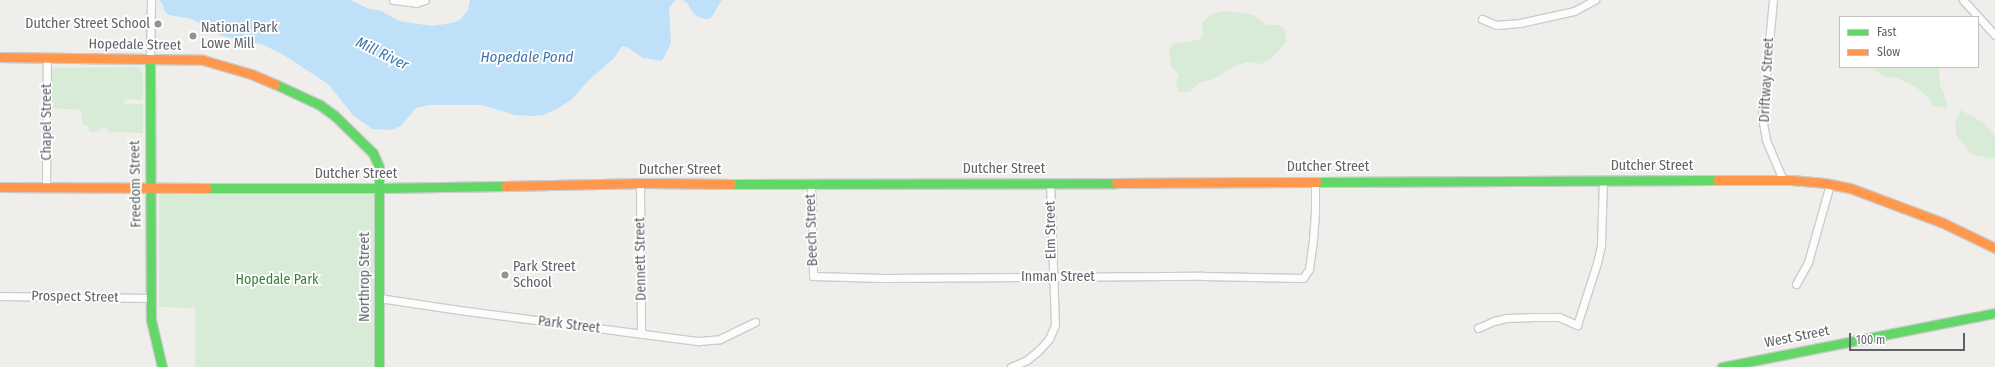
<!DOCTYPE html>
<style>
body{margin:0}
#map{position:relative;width:1995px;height:367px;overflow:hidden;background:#efeeea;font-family:"Fira Sans Condensed",sans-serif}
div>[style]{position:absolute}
.green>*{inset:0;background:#d8ebd6}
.water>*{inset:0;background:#bfe0f9}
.roads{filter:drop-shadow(1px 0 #cbcccc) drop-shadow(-1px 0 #cbcccc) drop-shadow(0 1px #cbcccc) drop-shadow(0 -1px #cbcccc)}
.street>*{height:7px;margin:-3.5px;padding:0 3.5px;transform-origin:3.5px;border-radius:3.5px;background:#fdfcfc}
.fast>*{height:9px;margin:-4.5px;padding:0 4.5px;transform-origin:4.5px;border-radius:4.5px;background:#63d668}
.slow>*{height:9px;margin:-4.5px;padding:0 4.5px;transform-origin:4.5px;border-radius:4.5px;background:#ff974d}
.dots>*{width:11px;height:11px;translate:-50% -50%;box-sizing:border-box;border:2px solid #fff;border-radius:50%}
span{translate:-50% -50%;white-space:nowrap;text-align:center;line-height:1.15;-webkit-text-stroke:3.5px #fff;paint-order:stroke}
.poi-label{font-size:14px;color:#5f6368}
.right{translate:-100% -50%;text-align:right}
.left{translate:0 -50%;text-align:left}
.street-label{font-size:14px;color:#5f6368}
.park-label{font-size:14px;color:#348238}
.water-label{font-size:15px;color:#4174aa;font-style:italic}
.legend{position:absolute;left:1839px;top:16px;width:140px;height:52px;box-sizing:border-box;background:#fff;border:1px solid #bfc1c3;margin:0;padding:5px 7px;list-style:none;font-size:12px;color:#5f6368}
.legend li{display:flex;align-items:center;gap:8px;height:20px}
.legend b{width:20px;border:1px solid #bfc1c3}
.scale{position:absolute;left:1849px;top:333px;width:116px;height:18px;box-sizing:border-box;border:2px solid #5f6368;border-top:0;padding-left:5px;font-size:12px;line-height:14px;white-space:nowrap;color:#5f6368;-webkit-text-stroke:3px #fff;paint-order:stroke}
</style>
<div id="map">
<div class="green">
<i style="clip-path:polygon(1226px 11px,1253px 15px,1267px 25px,1279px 25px,1284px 28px,1287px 41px,1271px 59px,1262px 64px,1247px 62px,1231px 68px,1214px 79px,1201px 82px,1189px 92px,1179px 92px,1176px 83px,1179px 75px,1171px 66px,1169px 49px,1173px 44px,1198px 40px,1203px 35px,1202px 23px,1212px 14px)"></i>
<i style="clip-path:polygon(135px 67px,140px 69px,143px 75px,143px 100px,125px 99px,124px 104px,143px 104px,143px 133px,108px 132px,107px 128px,100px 128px,100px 131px,91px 132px,89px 131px,88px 125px,83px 125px,81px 110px,51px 108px,52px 71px,53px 68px)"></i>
<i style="clip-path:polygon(1870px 67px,1939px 67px,1940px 84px,1947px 103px,1947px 108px,1934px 106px,1927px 97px,1916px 87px,1897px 78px,1886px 77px)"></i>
<i style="clip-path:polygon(1961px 110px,1982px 122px,1995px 136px,1995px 159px,1977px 156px,1971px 153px,1957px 137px,1955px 124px)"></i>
<i style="clip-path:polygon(159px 193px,374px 193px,375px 367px,195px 367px,195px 308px,159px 307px)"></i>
</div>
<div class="water">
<i style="clip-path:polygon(159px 0,351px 0,369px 9px,381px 11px,399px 21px,432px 26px,452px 23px,460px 20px,468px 10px,470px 0,676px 0,669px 8px,671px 43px,662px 61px,643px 58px,627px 47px,622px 46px,614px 58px,589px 80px,572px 99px,557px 109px,543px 115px,531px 116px,515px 115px,482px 105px,429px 105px,416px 108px,401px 126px,391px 130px,372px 129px,353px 115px,328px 84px,287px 57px,264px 45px,222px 36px,192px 19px,169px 15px,164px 11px,163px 5px)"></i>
<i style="clip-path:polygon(683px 0,722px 0,711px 18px,706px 19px,698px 17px,693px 13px,688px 4px)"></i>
</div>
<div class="roads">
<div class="street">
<i style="left:393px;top:0;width:23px;rotate:7deg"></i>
<i style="left:416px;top:3px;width:9px;rotate:-18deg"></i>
<i style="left:1773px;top:0;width:118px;rotate:95.4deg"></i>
<i style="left:1762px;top:117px;width:23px;rotate:80deg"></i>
<i style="left:1766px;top:140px;width:43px;rotate:67deg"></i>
<i style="left:1963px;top:0;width:47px;rotate:47.6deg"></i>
<i style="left:1482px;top:19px;width:15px;rotate:23deg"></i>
<i style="left:1496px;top:25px;width:24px;rotate:-5deg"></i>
<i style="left:1520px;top:23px;width:55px;rotate:-12.5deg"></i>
<i style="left:1574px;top:11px;width:24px;rotate:-28deg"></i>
<i style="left:150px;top:59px;width:59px;rotate:-89deg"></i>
<i style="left:640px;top:184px;width:150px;rotate:89.6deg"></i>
<i style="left:811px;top:185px;width:91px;rotate:88.7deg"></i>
<i style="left:813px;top:276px;width:70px;rotate:1.6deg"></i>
<i style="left:883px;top:278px;width:320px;rotate:-0.4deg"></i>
<i style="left:1203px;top:276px;width:100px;rotate:1.1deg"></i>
<i style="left:1303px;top:278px;width:11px;rotate:-56deg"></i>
<i style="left:1309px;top:269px;width:29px;rotate:-82deg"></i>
<i style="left:1313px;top:240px;width:30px;rotate:-86deg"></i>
<i style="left:1315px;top:210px;width:29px;rotate:-90deg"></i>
<i style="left:46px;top:187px;width:130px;rotate:-89.6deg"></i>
<i style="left:1796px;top:284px;width:25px;rotate:-61deg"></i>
<i style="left:1808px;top:262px;width:81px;rotate:-74.2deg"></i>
<i style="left:0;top:296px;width:151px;rotate:0.8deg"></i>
<i style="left:379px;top:298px;width:81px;rotate:8.5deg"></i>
<i style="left:459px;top:310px;width:242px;rotate:7.4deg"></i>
<i style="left:699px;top:341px;width:21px;rotate:-5deg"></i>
<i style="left:720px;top:339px;width:39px;rotate:-26deg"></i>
<i style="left:1478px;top:328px;width:17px;rotate:-24deg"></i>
<i style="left:1494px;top:321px;width:12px;rotate:-14deg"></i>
<i style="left:1506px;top:318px;width:25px;rotate:-2deg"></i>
<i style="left:1531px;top:317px;width:28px"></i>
<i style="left:1559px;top:317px;width:20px;rotate:24deg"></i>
<i style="left:1577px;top:325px;width:65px;rotate:-72.1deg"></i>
<i style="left:1597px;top:263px;width:17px;rotate:-77deg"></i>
<i style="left:1601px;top:246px;width:66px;rotate:-88.3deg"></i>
<i style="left:1011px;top:367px;width:17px;rotate:-24deg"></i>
<i style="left:1027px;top:360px;width:16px;rotate:-40deg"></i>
<i style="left:1039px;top:350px;width:15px;rotate:-48deg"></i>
<i style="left:1049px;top:339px;width:15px;rotate:-67deg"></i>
<i style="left:1055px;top:325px;width:142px;rotate:-92deg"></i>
</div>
<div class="fast">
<i style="left:150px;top:59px;width:261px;rotate:89.8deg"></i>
<i style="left:151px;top:320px;width:48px;rotate:76.8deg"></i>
<i style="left:275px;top:84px;width:50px;rotate:25deg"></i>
<i style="left:320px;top:105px;width:17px;rotate:36deg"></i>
<i style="left:334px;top:115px;width:54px;rotate:44.3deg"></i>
<i style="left:373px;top:153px;width:15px;rotate:67deg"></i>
<i style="left:379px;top:167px;width:200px;rotate:90deg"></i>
<i style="left:1317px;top:182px;width:400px;rotate:-0.3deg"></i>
<i style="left:731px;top:184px;width:385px;rotate:-0.1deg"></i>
<i style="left:207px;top:188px;width:173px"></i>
<i style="left:380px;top:188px;width:125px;rotate:-0.9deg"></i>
<i style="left:1722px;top:367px;width:278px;rotate:-11.2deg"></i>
</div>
<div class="slow">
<i style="left:0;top:57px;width:203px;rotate:0.8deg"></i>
<i style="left:203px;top:60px;width:50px;rotate:16.3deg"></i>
<i style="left:251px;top:74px;width:26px;rotate:23deg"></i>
<i style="left:1717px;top:180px;width:74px"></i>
<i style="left:1791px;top:180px;width:33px;rotate:5deg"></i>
<i style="left:1824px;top:183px;width:26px;rotate:11deg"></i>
<i style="left:1850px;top:188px;width:97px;rotate:20.5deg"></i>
<i style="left:1941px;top:222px;width:60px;rotate:25.7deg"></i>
<i style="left:1116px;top:183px;width:201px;rotate:-0.3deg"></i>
<i style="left:505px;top:186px;width:143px;rotate:-1.2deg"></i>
<i style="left:648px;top:183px;width:83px;rotate:0.7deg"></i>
<i style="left:0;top:187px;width:207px;rotate:0.3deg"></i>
</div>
</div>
<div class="dots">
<i style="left:158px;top:24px;background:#919496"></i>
<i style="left:193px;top:36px;background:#919496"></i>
<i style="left:505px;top:275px;background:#919496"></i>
</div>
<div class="poi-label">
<span class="right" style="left:150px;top:24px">Dutcher Street School</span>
<span class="left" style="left:201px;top:36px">National Park<br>Lowe Mill</span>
<span class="left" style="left:513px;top:275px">Park Street<br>School</span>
</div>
<div class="street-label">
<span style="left:135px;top:45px;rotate:1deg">Hopedale Street</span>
<span style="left:1767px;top:80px;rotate:-87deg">Driftway Street</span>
<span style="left:47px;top:122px;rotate:-90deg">Chapel Street</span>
<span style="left:1652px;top:166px">Dutcher Street</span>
<span style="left:1328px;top:167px">Dutcher Street</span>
<span style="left:1004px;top:169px">Dutcher Street</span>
<span style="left:680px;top:170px">Dutcher Street</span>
<span style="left:356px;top:174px">Dutcher Street</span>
<span style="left:136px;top:184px;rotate:-91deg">Freedom Street</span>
<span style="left:812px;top:230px;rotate:-92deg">Beech Street</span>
<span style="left:1051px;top:230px;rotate:-91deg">Elm Street</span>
<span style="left:641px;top:259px;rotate:-91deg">Dennett Street</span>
<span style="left:365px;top:277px;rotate:-90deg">Northrop Street</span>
<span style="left:1058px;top:277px">Inman Street</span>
<span style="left:75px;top:297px;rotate:1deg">Prospect Street</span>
<span style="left:569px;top:325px;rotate:7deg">Park Street</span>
<span style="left:1797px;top:337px;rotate:-11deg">West Street</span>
</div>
<div class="park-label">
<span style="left:277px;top:280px">Hopedale Park</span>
</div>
<div class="water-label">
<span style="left:382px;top:54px;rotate:26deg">Mill River</span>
<span style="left:527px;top:58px">Hopedale Pond</span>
</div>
<ul class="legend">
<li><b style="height:5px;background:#63d668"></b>Fast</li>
<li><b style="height:5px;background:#ff974d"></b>Slow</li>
</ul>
<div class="scale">100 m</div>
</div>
